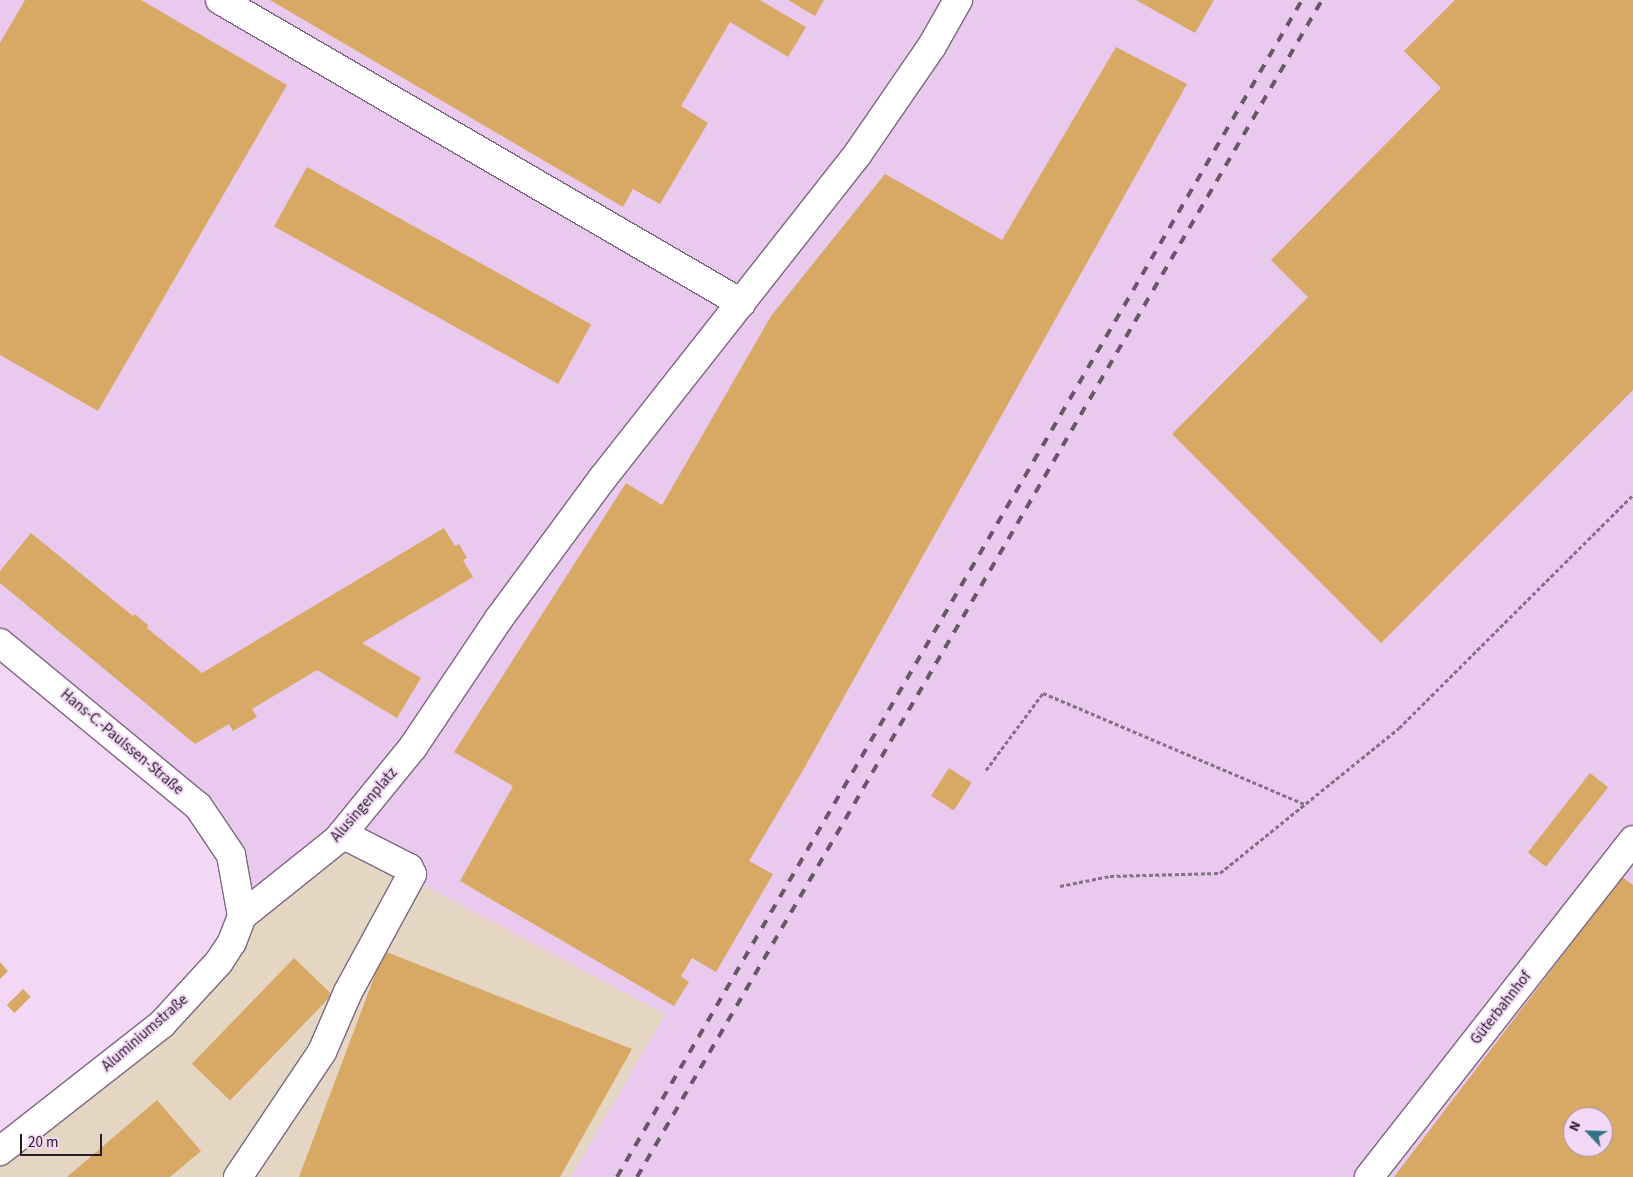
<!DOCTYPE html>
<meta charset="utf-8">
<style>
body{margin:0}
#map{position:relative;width:1633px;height:1177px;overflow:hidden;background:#f3d8f6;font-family:"Source Sans 3",sans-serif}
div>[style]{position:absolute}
.commercial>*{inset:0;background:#e5d6c4}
.built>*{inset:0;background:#e9c9ed}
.building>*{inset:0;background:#d8a964;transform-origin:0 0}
.path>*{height:3px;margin-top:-1.5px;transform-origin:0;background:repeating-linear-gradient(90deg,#837285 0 4px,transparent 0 6.5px)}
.roads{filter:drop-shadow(1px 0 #7e6781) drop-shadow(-1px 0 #7e6781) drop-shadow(0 1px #7e6781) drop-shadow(0 -1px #7e6781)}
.minor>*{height:28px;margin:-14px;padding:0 14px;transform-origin:14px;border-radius:14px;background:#fff}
.rail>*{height:4px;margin-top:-2px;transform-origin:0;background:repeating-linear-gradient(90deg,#675768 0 9px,transparent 0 18px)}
span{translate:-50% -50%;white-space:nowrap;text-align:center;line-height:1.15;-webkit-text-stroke:4px #f3d8f6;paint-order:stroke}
.street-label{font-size:15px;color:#261c27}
.north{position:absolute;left:1563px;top:1107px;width:50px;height:50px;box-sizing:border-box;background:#f3d8f6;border:1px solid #a18da3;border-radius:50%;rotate:294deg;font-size:14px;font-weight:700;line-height:20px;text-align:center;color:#261c27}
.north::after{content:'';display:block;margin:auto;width:18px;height:22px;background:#327486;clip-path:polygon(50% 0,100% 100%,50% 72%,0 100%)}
.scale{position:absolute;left:20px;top:1134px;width:82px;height:22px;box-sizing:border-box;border:2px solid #261c27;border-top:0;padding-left:6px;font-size:15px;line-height:18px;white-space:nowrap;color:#261c27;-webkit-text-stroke:4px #f3d8f6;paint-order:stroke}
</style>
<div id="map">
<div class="commercial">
<i style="clip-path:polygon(338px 839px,666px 1014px,571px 1177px,0 1177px,0 1151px,80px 1088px)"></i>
</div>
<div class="built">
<i style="clip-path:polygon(evenodd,0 0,1633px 0,1633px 1177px,571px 1177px,665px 1014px,338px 839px,242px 916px,231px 855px,0 643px,0 0,1573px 1117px,1603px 1117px,1603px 1147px,1573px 1147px,1573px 1117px)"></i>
</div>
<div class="building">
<i style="clip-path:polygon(25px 0,141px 0,287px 85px,98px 411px,0 355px,0 43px)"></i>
<i style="clip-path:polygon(270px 0,760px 0,806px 27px,788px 57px,730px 22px,681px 106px,708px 123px,660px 204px,633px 189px,623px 207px)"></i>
<i style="clip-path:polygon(788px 0,824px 0,815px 16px)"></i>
<i style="clip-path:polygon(1136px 0,1214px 0,1195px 33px)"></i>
<i style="clip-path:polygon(1455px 0,1633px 0,1633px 390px,1381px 643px,1172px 434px,1308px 297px,1271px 260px,1441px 88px,1404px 51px)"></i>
<i style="clip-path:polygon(1116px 47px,1187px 84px,802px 772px,749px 861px,773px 874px,716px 972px,692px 958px,681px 976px,689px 982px,674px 1006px,460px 881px,513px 786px,454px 752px,626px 483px,662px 505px,771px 316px,885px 174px,1002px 240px)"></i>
<i style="left:307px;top:167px;width:325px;height:68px;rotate:29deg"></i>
<i style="clip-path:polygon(444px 528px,455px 546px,459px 544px,467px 558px,463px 560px,473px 577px,362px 643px,421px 678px,397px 718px,317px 670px,252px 709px,257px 717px,233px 731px,229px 724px,195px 744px,0 583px,0 571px,31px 533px,133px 616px,135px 614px,148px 625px,147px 628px,202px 673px)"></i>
<i style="left:949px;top:768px;width:27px;height:33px;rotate:33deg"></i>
<i style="left:1590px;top:773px;width:23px;height:101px;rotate:38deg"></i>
<i style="clip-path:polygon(evenodd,1622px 877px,1633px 885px,1633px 1177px,1394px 1177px,1622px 877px,1573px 1117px,1603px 1117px,1603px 1147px,1573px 1147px,1573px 1117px)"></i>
<i style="clip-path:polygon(384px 951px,632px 1049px,560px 1177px,299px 1177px)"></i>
<i style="left:294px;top:958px;width:53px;height:147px;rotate:44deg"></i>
<i style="clip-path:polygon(0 962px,8px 971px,0 979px)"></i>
<i style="left:23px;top:989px;width:11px;height:23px;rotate:45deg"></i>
<i style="clip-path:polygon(157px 1100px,201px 1151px,170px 1177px,67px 1177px)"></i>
</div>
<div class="path">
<i style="left:986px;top:770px;width:96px;rotate:-53.5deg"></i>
<i style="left:1043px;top:693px;width:285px;rotate:23deg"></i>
<i style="left:1060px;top:886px;width:51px;rotate:-11.3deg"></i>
<i style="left:1110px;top:876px;width:110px;rotate:-1.6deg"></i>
<i style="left:1220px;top:873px;width:230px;rotate:-39deg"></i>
<i style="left:1399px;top:728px;width:330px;rotate:-44.9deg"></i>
</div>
<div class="roads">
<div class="minor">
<i style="left:220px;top:0;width:603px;rotate:30.18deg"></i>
<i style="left:0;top:643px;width:256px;rotate:39.5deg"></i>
<i style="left:198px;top:806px;width:59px;rotate:56deg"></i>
<i style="left:231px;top:855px;width:62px;rotate:79.8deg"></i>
<i style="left:242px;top:916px;width:28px;rotate:111deg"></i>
<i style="left:232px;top:942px;width:24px;rotate:123deg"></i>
<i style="left:219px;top:962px;width:84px;rotate:132.6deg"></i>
<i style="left:162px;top:1024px;width:206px;rotate:141.9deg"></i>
<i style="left:242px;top:916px;width:123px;rotate:-38.7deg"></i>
<i style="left:338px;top:839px;width:119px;rotate:-50.8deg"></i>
<i style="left:413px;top:747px;width:153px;rotate:-56.2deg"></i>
<i style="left:498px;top:620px;width:175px;rotate:-53.6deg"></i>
<i style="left:602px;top:479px;width:412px;rotate:-51.8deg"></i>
<i style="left:857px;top:155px;width:132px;rotate:-55.5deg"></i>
<i style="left:932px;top:46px;width:53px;rotate:-60.5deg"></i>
<i style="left:238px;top:1177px;width:151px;rotate:-56.1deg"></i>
<i style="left:322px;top:1052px;width:65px;rotate:-66.6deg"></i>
<i style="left:348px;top:992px;width:134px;rotate:-61.5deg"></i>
<i style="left:412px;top:874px;width:7px;rotate:-117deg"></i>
<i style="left:409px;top:868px;width:75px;rotate:-153.1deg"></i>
<i style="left:1369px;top:1177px;width:428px;rotate:-51.9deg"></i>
</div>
</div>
<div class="rail">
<i style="left:617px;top:1177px;width:1362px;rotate:-59.8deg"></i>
<i style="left:637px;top:1177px;width:1362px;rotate:-59.8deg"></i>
</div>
<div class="street-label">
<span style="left:122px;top:742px;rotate:40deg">Hans-C.-Paulssen-Straße</span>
<span style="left:364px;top:805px;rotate:-49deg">Alusingenplatz</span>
<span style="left:1501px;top:1008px;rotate:-52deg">Güterbahnhof</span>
<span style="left:145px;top:1033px;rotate:-41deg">Aluminiumstraße</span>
</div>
<div class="north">N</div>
<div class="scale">20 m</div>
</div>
